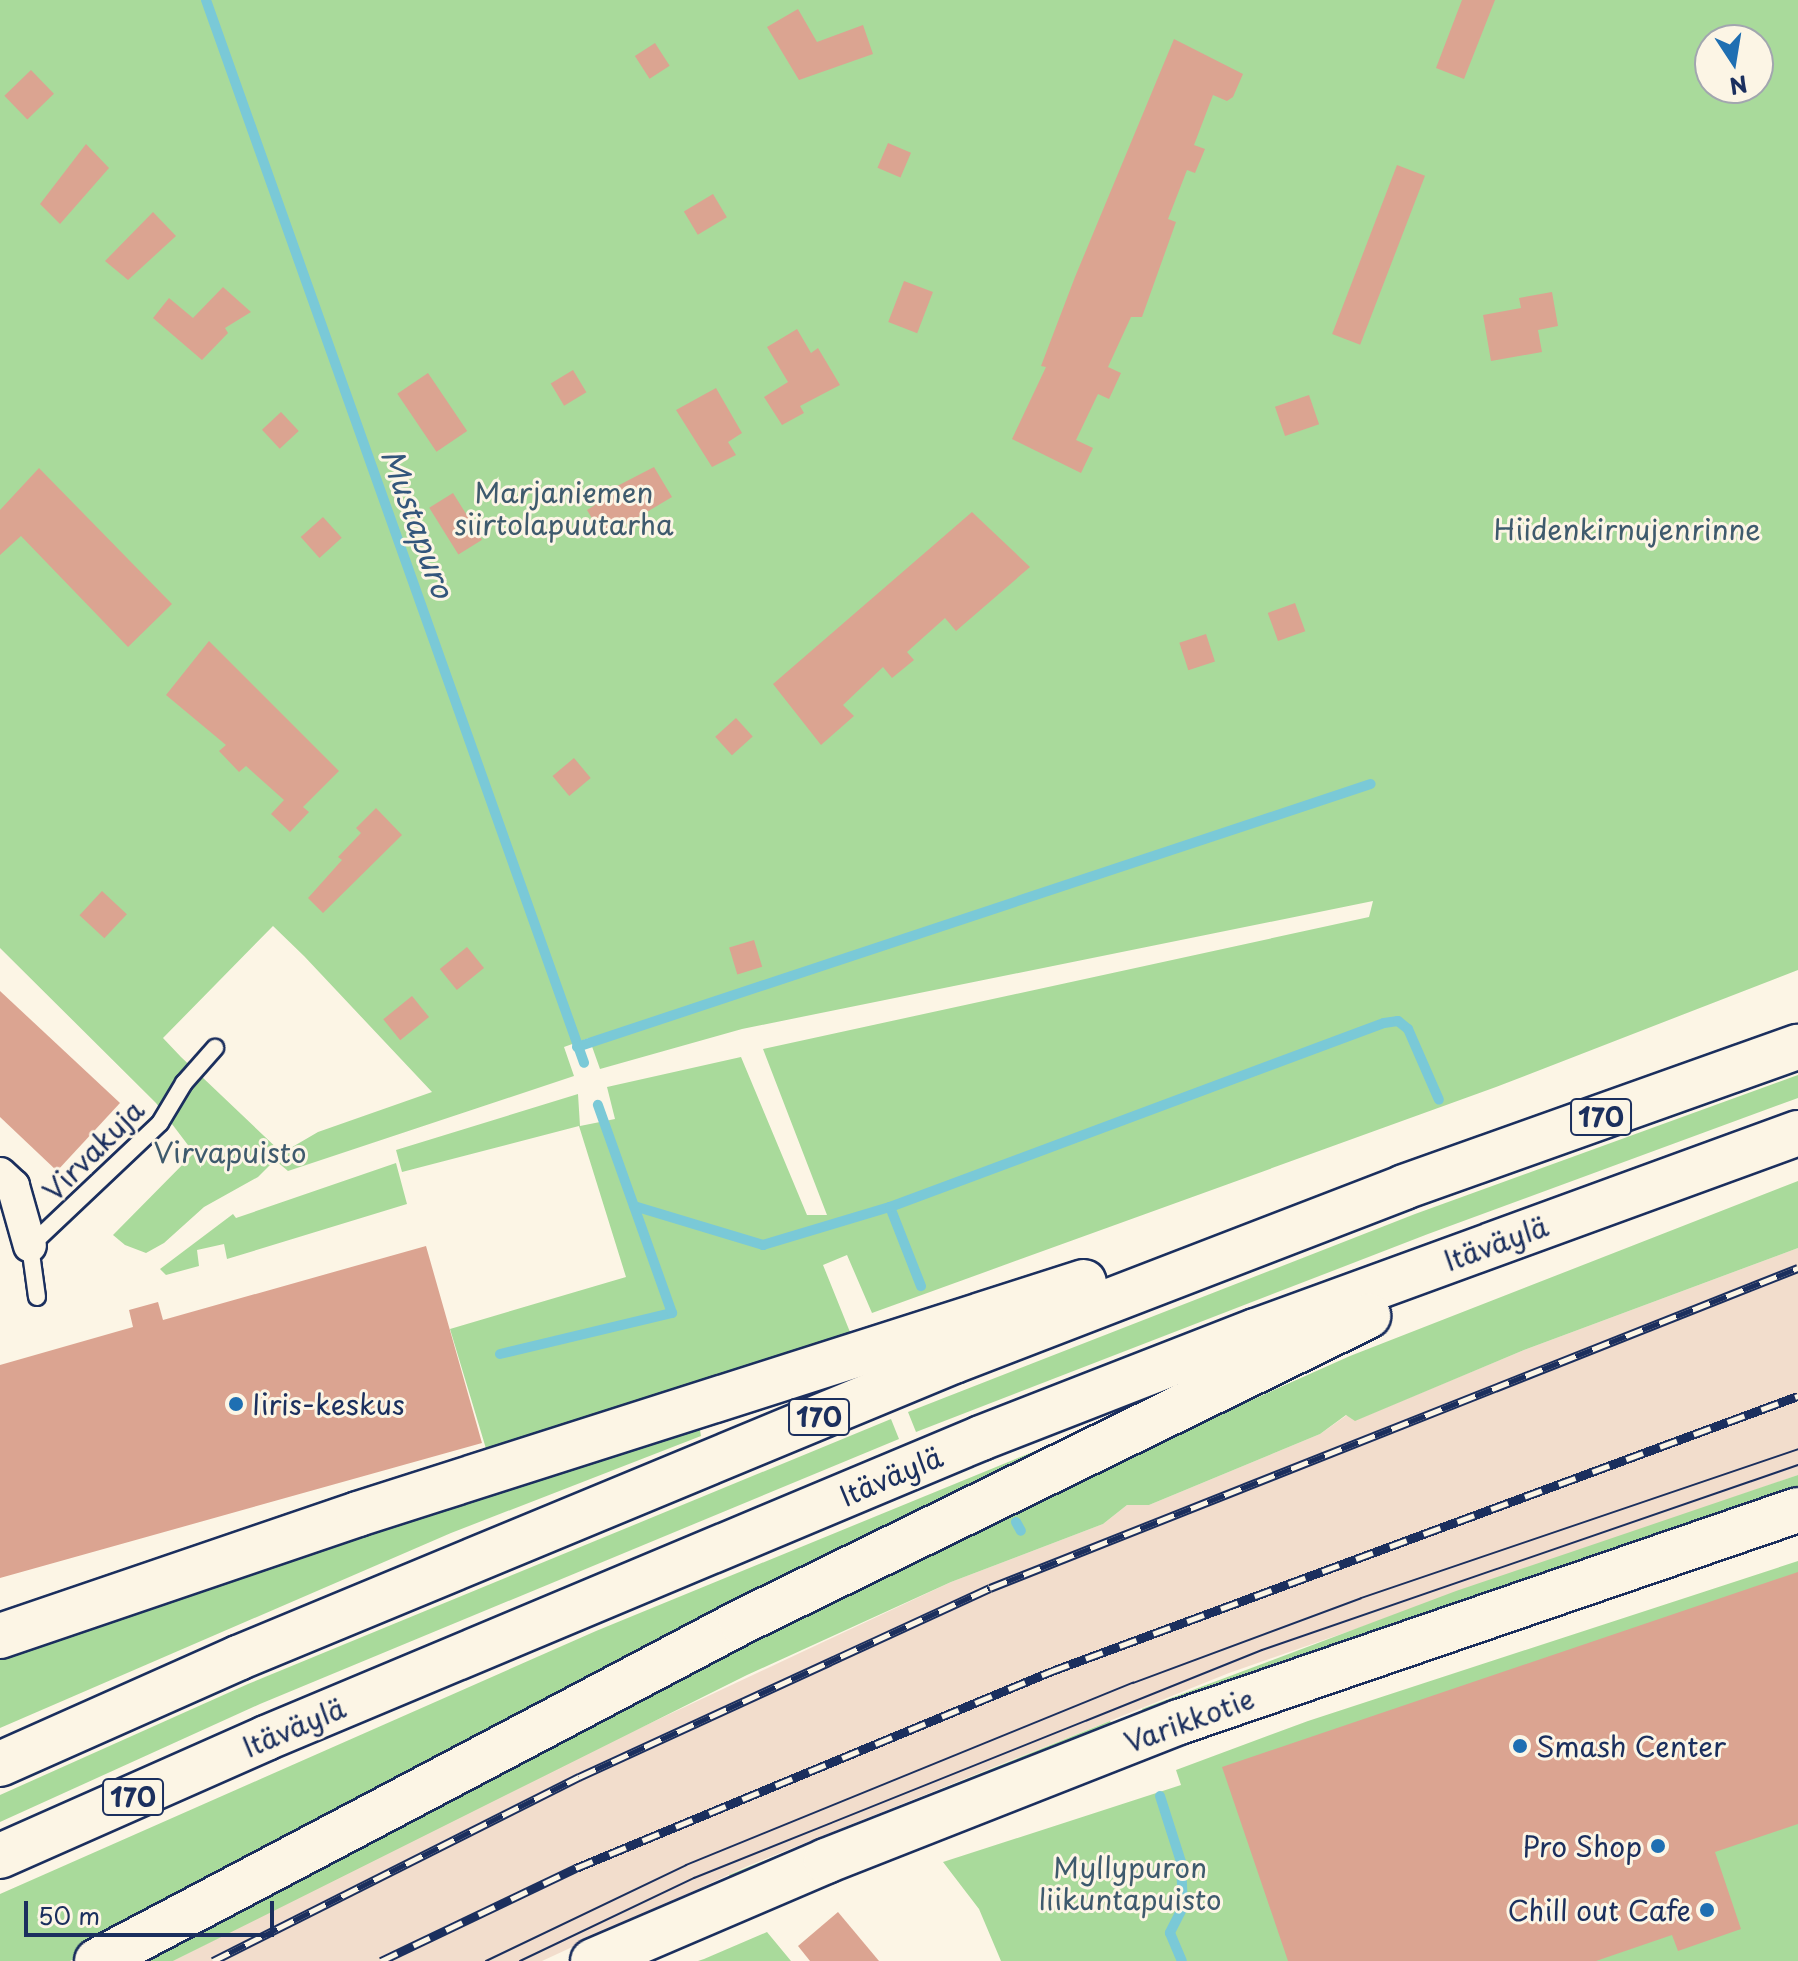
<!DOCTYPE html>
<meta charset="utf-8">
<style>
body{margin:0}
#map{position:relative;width:1798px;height:1961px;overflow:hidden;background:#fcf5e5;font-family:"Playpen Sans",sans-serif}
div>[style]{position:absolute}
.built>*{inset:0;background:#f2ddcc}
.green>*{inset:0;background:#a9da9b}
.stream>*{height:10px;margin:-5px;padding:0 5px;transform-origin:5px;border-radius:5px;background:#7ac9d7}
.building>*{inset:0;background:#dba491;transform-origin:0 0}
.roads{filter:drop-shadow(2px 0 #1b2f5e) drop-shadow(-2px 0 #1b2f5e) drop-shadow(0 2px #1b2f5e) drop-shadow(0 -2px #1b2f5e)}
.lane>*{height:16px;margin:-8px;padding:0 8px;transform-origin:8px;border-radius:8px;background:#fcf5e5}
.street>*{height:32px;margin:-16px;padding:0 16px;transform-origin:16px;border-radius:16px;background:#fcf5e5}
.secondary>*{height:44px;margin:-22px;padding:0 22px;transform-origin:22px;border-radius:22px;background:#fcf5e5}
.highway>*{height:44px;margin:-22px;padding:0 22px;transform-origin:22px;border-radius:22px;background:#fcf5e5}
.tram>*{height:2px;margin:-1px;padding:0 1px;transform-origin:1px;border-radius:1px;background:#1b2f5e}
.rail>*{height:9px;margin-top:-4.5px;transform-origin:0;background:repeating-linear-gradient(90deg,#fcf5e5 0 18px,#1b2f5e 0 36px);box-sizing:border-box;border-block:2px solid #1b2f5e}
.dots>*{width:22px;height:22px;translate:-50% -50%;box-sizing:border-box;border:4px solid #fcf5e5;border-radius:50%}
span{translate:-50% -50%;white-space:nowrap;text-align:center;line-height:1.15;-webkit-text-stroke:6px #fcf5e5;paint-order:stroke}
.shield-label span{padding:2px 6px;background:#fcf5e5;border:2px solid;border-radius:6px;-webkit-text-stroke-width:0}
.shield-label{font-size:26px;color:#1b2f5e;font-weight:700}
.park-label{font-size:28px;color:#3e5a6d}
.street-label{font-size:28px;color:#1b2f5e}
.poi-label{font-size:28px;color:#1b2f5e}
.left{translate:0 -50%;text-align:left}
.right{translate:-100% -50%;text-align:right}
.water-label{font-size:30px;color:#33567c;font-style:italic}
.north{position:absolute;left:1694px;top:24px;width:80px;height:80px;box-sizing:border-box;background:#fcf5e5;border:2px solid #a2a6af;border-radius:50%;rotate:168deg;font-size:22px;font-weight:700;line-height:32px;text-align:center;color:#1b2f5e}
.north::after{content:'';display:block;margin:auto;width:28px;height:36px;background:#1f6fb2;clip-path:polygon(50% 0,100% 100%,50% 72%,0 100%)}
.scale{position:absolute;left:24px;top:1901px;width:250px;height:36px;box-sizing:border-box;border:4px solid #1b2f5e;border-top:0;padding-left:10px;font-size:24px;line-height:28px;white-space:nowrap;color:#1b2f5e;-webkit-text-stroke:6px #fcf5e5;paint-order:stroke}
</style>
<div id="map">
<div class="built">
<i style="clip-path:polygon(1798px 1248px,1798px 1475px,1229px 1673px,750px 1865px,542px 1961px,173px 1961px,529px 1780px,951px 1582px,1103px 1524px,1127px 1505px,1149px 1505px,1320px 1434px,1347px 1415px,1356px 1420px,1524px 1350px)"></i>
</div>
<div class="green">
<i style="clip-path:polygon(evenodd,0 0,1798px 0,1798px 970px,1496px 1087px,872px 1313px,847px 1255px,823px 1265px,850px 1332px,487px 1452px,450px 1329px,626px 1277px,579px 1126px,402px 1172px,396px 1150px,578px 1094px,580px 1126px,615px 1119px,607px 1087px,741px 1057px,807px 1215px,827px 1215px,763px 1049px,1369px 917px,1373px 901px,742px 1029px,600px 1069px,589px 1038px,564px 1047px,574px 1076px,288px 1171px,275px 1160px,258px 1177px,204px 1207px,164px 1243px,146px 1253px,125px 1245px,113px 1235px,194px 1153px,156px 1103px,0 948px,0 0,1710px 40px,1758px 40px,1758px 88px,1710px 88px,1710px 40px,0 0,273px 926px,304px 956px,432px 1092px,318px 1132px,282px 1153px,181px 1057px,163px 1038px,273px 926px)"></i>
<i style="clip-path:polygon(1798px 1075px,1798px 1098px,1428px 1234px,916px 1432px,908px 1412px,1415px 1214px)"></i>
<i style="clip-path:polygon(396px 1163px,407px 1204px,227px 1259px,224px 1244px,197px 1250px,199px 1266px,166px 1275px,160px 1269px,233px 1214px,236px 1218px)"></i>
<i style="clip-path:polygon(1798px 1181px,1798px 1248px,1524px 1350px,1355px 1421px,1346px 1415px,1320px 1434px,1149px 1505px,1127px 1505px,1103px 1524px,951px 1582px,747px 1675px,173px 1961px,139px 1961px,648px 1690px,1071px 1481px,1350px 1356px)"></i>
<i style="clip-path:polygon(698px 1418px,701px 1436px,451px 1533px,0 1728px,0 1656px)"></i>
<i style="clip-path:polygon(891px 1419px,899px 1439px,260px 1704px,0 1822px,0 1795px,248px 1684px)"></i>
<i style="clip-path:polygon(1035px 1451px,1037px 1462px,481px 1744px,70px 1961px,0 1961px,0 1894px,596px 1631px)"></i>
<i style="clip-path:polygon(1798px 1475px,1798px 1491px,1144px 1715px,1142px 1709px,1456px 1591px)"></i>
<i style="clip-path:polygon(1798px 1561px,1798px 1961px,1001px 1961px,979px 1909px,943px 1862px,1181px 1785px,1176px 1770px,1308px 1721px)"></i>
<i style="clip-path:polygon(1110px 1721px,1113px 1727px,731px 1879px,729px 1875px)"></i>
<i style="clip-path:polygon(767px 1932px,791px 1961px,698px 1961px,704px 1959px)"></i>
</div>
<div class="stream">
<i style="left:206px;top:0;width:1128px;rotate:70.42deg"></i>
<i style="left:577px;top:1047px;width:836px;rotate:-18.33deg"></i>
<i style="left:634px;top:1206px;width:135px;rotate:16.8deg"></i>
<i style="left:763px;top:1245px;width:133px;rotate:-16.7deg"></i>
<i style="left:890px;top:1207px;width:85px;rotate:68.6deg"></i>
<i style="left:890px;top:1207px;width:527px;rotate:-20.43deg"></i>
<i style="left:1384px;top:1023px;width:14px;rotate:-8deg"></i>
<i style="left:1398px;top:1021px;width:13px;rotate:39deg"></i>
<i style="left:1408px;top:1029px;width:77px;rotate:66.4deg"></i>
<i style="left:500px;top:1354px;width:177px;rotate:-13.4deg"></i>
<i style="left:672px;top:1313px;width:221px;rotate:-109.6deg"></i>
<i style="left:1016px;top:1522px;width:10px;rotate:61deg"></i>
<i style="left:1160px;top:1796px;width:69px;rotate:72.3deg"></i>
<i style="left:1181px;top:1862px;width:45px;rotate:87.5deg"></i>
<i style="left:1183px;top:1907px;width:29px;rotate:117deg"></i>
<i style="left:1170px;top:1933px;width:30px;rotate:67deg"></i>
</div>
<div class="building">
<i style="clip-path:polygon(1462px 0,1495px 0,1464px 79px,1436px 68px)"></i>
<i style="clip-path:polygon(798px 9px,817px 42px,863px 25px,873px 54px,799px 80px,767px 27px)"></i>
<i style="clip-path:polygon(1174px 39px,1243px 74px,1233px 97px,1227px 101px,1213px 95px,1194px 145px,1205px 149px,1195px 173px,1187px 170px,1168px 219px,1176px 222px,1142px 317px,1131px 317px,1108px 367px,1121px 373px,1109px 399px,1098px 394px,1076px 440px,1093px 448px,1081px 473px,1012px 439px,1046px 367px,1041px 366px,1075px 277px)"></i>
<i style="left:655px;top:43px;width:27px;height:24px;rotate:57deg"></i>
<i style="left:31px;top:70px;width:33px;height:37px;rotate:46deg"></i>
<i style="left:888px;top:143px;width:25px;height:27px;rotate:23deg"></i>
<i style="clip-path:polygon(86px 144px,109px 168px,60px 224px,40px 204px)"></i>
<i style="left:1397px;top:165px;width:30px;height:181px;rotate:21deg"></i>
<i style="left:713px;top:194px;width:27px;height:34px;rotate:59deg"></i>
<i style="clip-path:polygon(153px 212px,176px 236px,128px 280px,105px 261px)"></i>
<i style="left:904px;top:281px;width:31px;height:44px;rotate:21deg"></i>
<i style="clip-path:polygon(223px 287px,251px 312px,225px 328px,228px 333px,202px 360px,153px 318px,169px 298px,193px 318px)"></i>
<i style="clip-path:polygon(1552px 292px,1558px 326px,1538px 330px,1542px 352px,1491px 361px,1483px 315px,1521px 308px,1519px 298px)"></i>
<i style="clip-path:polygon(797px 329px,811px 353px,818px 348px,840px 385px,800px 406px,804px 413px,782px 425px,764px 397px,788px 382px,767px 347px)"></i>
<i style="left:573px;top:370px;width:26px;height:26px;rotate:59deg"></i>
<i style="left:428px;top:373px;width:70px;height:37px;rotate:56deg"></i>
<i style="clip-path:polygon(716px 388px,742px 433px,728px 442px,736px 455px,712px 467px,676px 410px)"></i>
<i style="left:1309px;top:395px;width:31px;height:36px;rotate:71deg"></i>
<i style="left:281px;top:412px;width:26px;height:26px;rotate:47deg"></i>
<i style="clip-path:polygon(654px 467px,672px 497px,620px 528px,617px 522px,600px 532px,587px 510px,595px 505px,592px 499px)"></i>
<i style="clip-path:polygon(39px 468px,172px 604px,128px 647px,21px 536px,0 555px,0 510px)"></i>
<i style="left:453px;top:493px;width:55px;height:28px;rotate:58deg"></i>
<i style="clip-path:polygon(972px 512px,1030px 567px,956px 631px,945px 618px,907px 652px,914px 660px,892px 678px,883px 667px,843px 705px,854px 716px,821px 745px,773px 684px)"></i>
<i style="left:323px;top:517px;width:28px;height:30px;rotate:48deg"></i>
<i style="left:1295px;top:603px;width:30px;height:29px;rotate:70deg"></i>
<i style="left:1206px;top:634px;width:29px;height:28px;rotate:72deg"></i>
<i style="clip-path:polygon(209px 641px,339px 771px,303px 807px,309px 812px,290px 832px,271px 814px,284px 800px,246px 766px,239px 772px,219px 751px,226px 745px,166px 695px)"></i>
<i style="left:736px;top:718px;width:25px;height:28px;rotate:48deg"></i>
<i style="left:574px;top:758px;width:26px;height:28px;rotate:50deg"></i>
<i style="clip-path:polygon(376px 808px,402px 835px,323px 913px,308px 898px,342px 860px,338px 857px,361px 833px,356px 828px)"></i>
<i style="left:102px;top:891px;width:34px;height:33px;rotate:43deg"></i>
<i style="left:754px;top:940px;width:28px;height:26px;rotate:73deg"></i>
<i style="left:467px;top:947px;width:27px;height:35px;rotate:51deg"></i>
<i style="clip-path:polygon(0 991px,120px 1103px,57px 1171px,0 1117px)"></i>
<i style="left:412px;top:996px;width:27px;height:37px;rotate:51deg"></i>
<i style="clip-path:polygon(426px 1246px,482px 1443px,0 1578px,0 1365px,133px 1327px,129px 1310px,158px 1302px,163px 1320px)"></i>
<i style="clip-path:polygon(1798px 1572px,1798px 1824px,1715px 1852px,1741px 1929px,1678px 1951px,1672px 1935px,1596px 1961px,1288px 1961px,1222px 1767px)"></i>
<i style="clip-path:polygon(838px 1912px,879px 1961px,810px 1961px,798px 1946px)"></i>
</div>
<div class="roads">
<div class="lane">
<i style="left:37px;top:1297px;width:51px;rotate:-97.8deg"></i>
<i style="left:30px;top:1246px;width:179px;rotate:-43.4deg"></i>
<i style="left:160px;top:1123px;width:47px;rotate:-59deg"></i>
<i style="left:184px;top:1083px;width:47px;rotate:-48.5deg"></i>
</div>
<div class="street">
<i style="left:0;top:1174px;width:18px;rotate:43deg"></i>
<i style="left:13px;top:1186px;width:62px;rotate:74.2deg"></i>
</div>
<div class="secondary">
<i style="left:593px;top:1961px;width:254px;rotate:-23.2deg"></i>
<i style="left:826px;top:1861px;width:379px;rotate:-21.5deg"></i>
<i style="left:1179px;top:1722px;width:654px;rotate:-18.91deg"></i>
</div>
<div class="highway">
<i style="left:0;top:1636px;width:378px;rotate:-18.8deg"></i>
<i style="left:358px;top:1514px;width:762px;rotate:-17.72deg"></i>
<i style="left:0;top:1764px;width:261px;rotate:-24deg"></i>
<i style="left:238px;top:1658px;width:775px;rotate:-22.53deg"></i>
<i style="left:954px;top:1361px;width:482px;rotate:-21.1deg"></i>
<i style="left:1404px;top:1187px;width:418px;rotate:-19.6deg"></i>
<i style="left:0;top:1856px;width:291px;rotate:-23.9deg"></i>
<i style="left:266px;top:1738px;width:775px;rotate:-22.76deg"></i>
<i style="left:981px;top:1438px;width:295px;rotate:-21.3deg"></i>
<i style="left:1256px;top:1331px;width:577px;rotate:-20.07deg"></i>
<i style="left:97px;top:1961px;width:728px;rotate:-27.76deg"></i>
<i style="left:741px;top:1622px;width:698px;rotate:-26.01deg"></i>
</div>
</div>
<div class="tram">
<i style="left:486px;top:1961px;width:222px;rotate:-25.6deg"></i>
<i style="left:686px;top:1865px;width:483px;rotate:-22.2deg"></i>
<i style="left:1133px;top:1683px;width:243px;rotate:-20.4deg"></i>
<i style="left:1361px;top:1598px;width:462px;rotate:-18.8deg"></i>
<i style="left:520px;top:1961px;width:193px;rotate:-25.5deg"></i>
<i style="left:694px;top:1878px;width:612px;rotate:-21.87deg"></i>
<i style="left:1262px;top:1650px;width:567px;rotate:-19.04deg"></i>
</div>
<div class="rail">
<i style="left:213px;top:1961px;width:410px;rotate:-26.7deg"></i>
<i style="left:579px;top:1777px;width:452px;rotate:-24.7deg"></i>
<i style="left:990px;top:1588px;width:869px;rotate:-21.61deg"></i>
<i style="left:381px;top:1961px;width:216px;rotate:-25.5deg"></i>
<i style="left:576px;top:1868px;width:515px;rotate:-22.48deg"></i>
<i style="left:1052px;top:1671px;width:795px;rotate:-20.24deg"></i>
</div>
<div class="dots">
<i style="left:236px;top:1404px;background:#1f6fb2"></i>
<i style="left:1520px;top:1746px;background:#1f6fb2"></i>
<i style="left:1658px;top:1846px;background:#1f6fb2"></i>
<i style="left:1707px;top:1910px;background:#1f6fb2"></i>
</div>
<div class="shield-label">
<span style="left:1601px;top:1117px">170</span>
<span style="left:819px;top:1417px">170</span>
<span style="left:133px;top:1797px">170</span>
</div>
<div class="park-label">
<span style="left:564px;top:508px">Marjaniemen<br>siirtolapuutarha</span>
<span style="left:1627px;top:529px">Hiidenkirnujenrinne</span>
<span style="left:230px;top:1152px">Virvapuisto</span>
<span style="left:1130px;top:1883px">Myllypuron<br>liikuntapuisto</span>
</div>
<div class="street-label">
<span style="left:93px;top:1150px;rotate:-45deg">Virvakuja</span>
<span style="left:1496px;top:1243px;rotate:-20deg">Itäväylä</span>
<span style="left:891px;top:1476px;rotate:-23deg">Itäväylä</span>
<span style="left:1189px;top:1720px;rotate:-20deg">Varikkotie</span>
<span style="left:294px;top:1727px;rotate:-23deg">Itäväylä</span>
</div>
<div class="poi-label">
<span class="left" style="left:252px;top:1404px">Iiris-keskus</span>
<span class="left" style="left:1536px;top:1746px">Smash Center</span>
<span class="right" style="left:1642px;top:1846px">Pro Shop</span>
<span class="right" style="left:1691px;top:1910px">Chill out Cafe</span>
</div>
<div class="water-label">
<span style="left:418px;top:523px;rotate:70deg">Mustapuro</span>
</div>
<div class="north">N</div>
<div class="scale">50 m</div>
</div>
